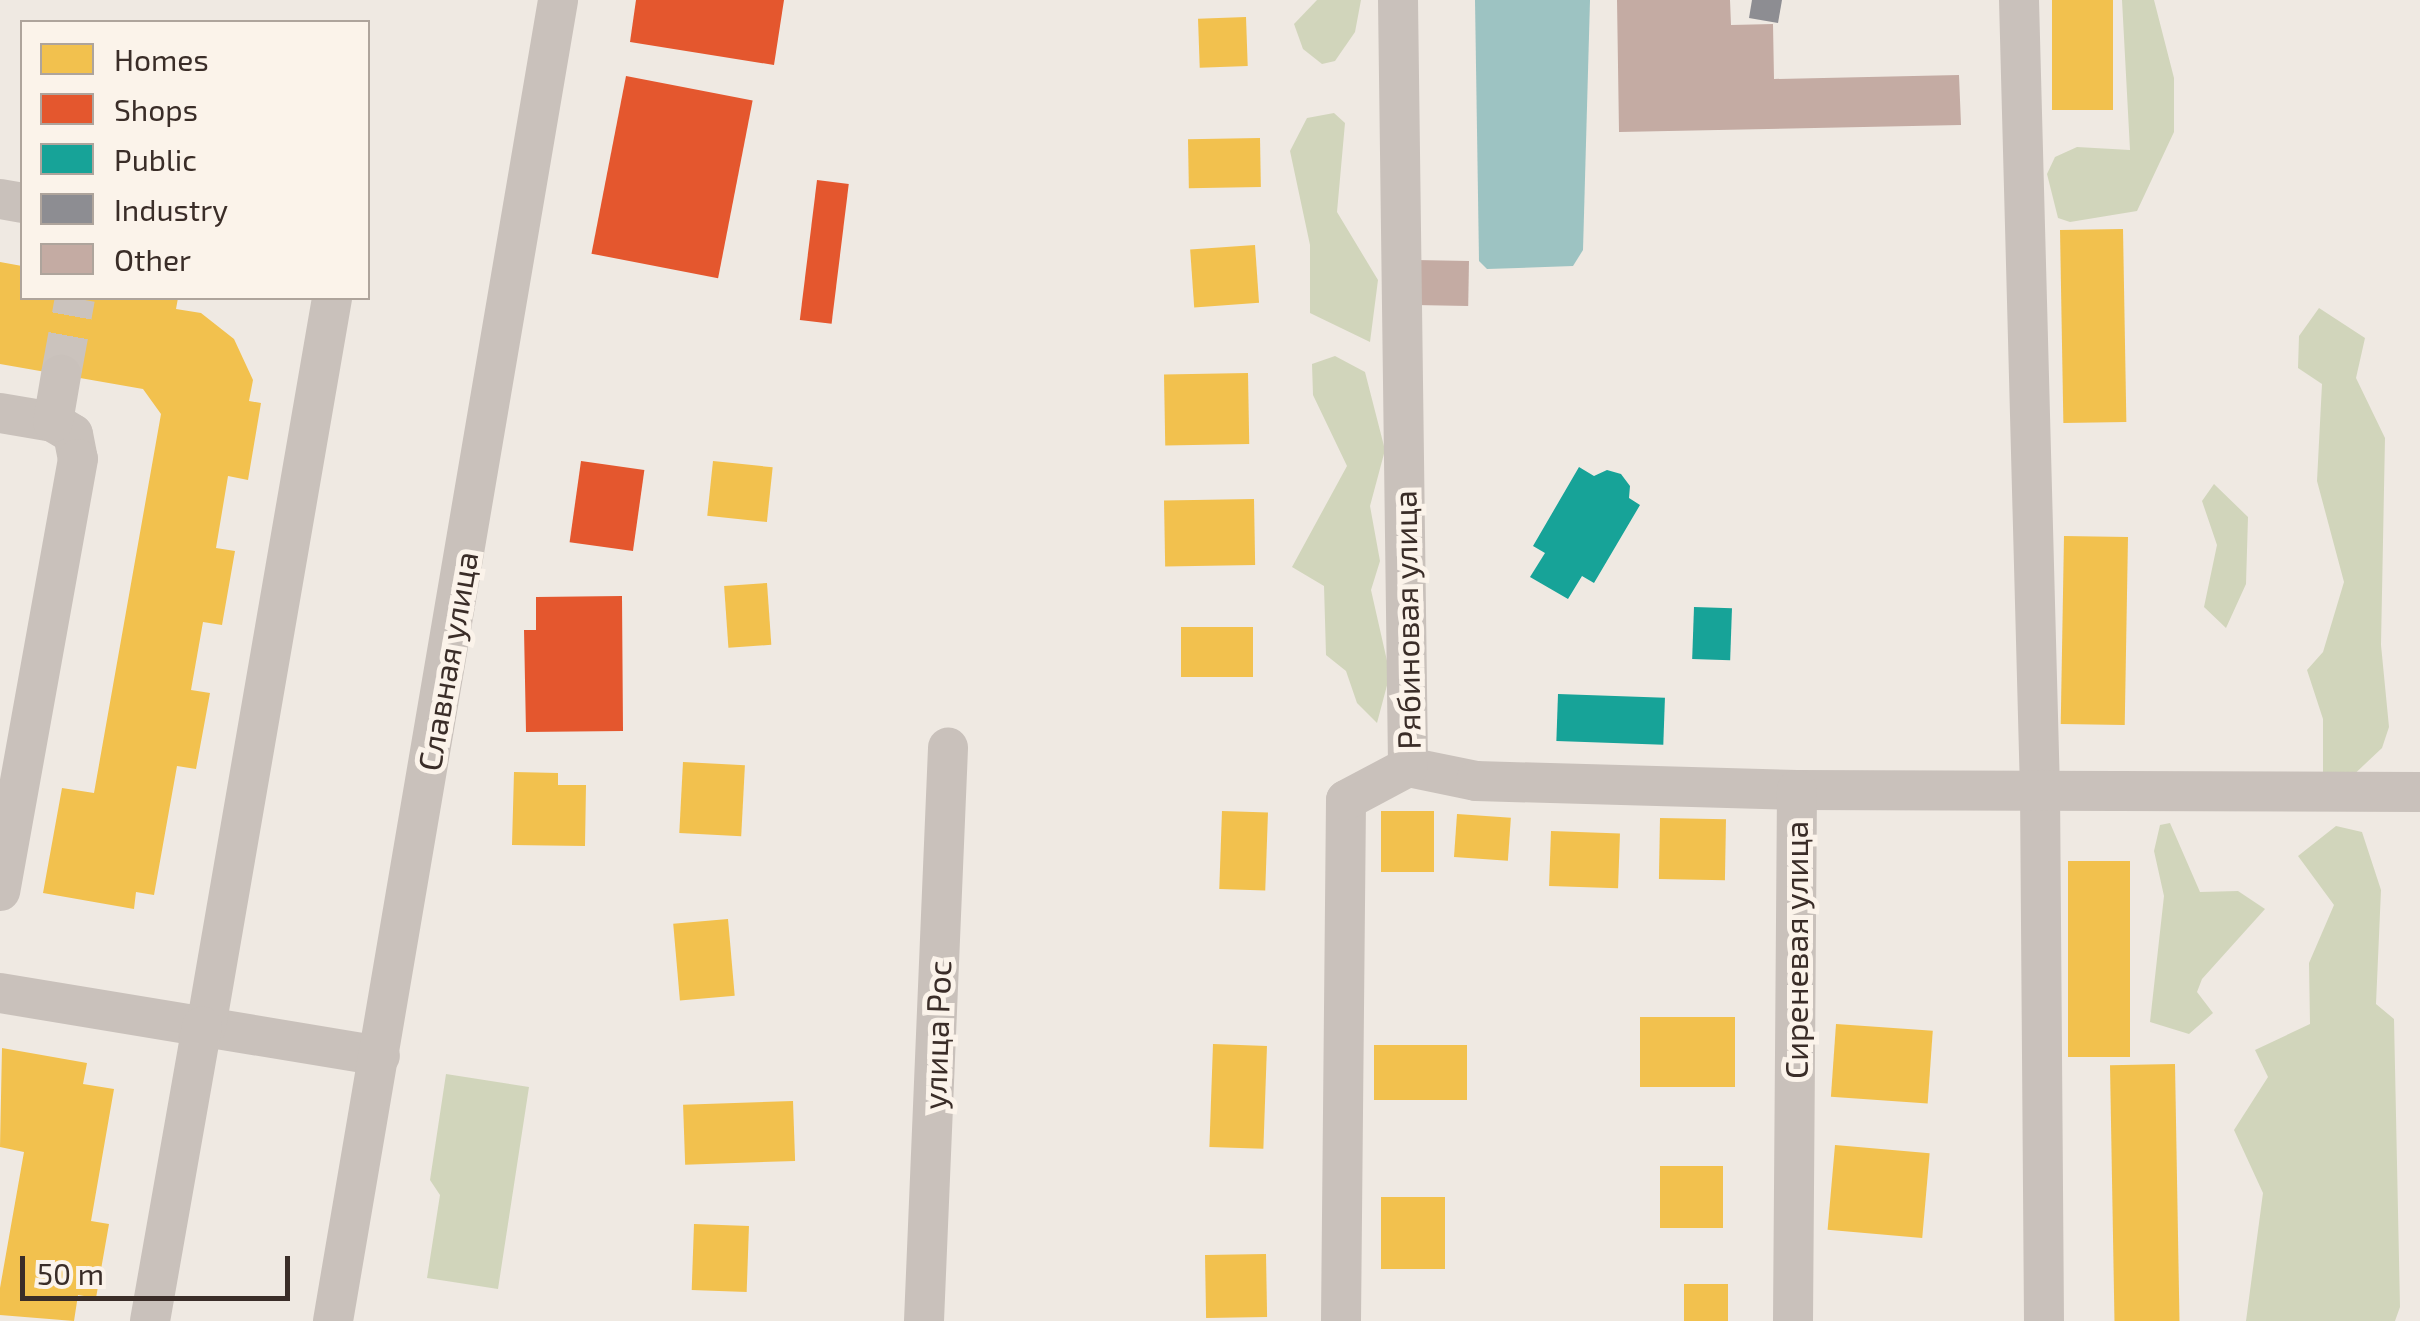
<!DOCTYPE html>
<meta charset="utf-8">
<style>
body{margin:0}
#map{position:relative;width:2420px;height:1321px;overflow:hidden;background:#efe9e2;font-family:"Exo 2",sans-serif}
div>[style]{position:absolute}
.green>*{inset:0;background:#d1d5bb}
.water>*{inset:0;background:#9dc3c2}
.homes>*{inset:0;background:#f2c14e;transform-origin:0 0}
.shops>*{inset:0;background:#e4572e;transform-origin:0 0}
.public>*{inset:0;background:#17a398;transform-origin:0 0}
.industry>*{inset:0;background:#8d8d92}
.building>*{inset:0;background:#c4aba3;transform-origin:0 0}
.minor-tunnel>*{height:40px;margin-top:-20px;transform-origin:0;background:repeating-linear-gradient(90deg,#cbc3bd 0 40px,transparent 0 60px)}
.minor>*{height:40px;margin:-20px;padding:0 20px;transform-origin:20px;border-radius:20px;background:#c9c1bb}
span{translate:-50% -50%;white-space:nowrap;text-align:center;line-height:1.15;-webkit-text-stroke:10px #fbf3ea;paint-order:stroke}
.street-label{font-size:32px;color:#3a2d28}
.legend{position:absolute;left:20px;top:20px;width:350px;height:280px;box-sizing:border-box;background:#fbf3ea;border:2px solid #aea49c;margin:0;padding:12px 18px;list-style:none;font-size:30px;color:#3a2d28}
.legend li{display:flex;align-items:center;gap:20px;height:50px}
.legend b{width:50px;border:2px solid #aea49c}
.scale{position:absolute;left:20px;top:1256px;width:270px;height:45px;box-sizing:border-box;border:5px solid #3a2d28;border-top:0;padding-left:12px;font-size:30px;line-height:35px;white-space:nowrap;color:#3a2d28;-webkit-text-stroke:8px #fbf3ea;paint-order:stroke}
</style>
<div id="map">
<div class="green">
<i style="clip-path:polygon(1317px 0,1361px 0,1355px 32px,1335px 61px,1322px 64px,1303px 49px,1294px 24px)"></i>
<i style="clip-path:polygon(2122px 0,2154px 0,2174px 78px,2174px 132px,2137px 211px,2070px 222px,2058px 218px,2047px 174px,2055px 157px,2077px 147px,2130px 150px)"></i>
<i style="clip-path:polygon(1334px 113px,1345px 123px,1337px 212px,1378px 280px,1370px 342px,1310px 313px,1310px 245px,1290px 151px,1307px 118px)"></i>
<i style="clip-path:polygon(2319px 308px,2365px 338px,2356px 378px,2385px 438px,2381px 645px,2389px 727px,2382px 748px,2347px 781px,2323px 774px,2323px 719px,2307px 670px,2323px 652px,2344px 582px,2317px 481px,2322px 384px,2298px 368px,2299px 336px)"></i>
<i style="clip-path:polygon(1335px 356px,1365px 372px,1385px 450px,1370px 506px,1380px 561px,1371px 590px,1390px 674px,1377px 723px,1357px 703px,1346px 671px,1326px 655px,1324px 586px,1292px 567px,1347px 466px,1313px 395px,1312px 364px)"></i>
<i style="clip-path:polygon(2214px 484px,2248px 517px,2246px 584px,2226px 628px,2204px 607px,2217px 545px,2202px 501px)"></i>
<i style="clip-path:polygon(2170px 823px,2200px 892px,2238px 891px,2265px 909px,2202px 979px,2197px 992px,2213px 1013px,2189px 1034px,2150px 1022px,2164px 896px,2154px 851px,2160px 825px)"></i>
<i style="clip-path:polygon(2336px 826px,2362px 832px,2381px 890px,2376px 1004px,2394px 1019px,2400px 1307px,2395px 1321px,2246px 1321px,2263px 1193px,2234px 1130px,2268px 1077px,2255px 1050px,2310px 1024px,2309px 963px,2334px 905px,2298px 856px)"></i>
<i style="clip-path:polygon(446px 1074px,529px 1087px,498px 1289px,427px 1278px,440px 1195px,430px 1180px)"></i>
</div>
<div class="water">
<i style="clip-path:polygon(1475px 0,1590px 0,1583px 250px,1573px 266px,1487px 269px,1479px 261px)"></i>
</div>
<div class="homes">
<i style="left:2052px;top:0;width:61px;height:110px"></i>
<i style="left:1246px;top:17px;width:49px;height:48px;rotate:88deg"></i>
<i style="left:1260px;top:138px;width:49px;height:72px;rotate:89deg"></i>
<i style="left:2123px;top:229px;width:193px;height:63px;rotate:89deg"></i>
<i style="left:1255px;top:245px;width:58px;height:65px;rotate:86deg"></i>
<i style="clip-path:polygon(0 262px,22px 266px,22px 298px,178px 298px,176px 309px,201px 313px,234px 339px,253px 380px,249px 401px,261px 403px,248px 480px,228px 476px,216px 548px,235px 551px,222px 625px,203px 622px,191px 690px,210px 693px,196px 769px,177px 766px,154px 895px,136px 892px,134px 909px,43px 893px,62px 788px,94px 793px,161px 414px,143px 389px,0 364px)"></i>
<i style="left:1248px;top:373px;width:71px;height:84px;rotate:89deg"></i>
<i style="left:713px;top:461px;width:60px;height:55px;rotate:6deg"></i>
<i style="left:1254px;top:499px;width:66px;height:90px;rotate:89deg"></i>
<i style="left:2064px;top:536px;width:64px;height:188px;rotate:1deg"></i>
<i style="left:767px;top:583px;width:62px;height:43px;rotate:86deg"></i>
<i style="left:1253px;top:627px;width:50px;height:72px;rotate:90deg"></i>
<i style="left:683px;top:762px;width:62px;height:71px;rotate:3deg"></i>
<i style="clip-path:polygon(514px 772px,558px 773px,558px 785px,586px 785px,585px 846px,512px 845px)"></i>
<i style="left:1222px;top:811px;width:46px;height:78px;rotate:2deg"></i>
<i style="left:1381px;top:811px;width:53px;height:61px"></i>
<i style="left:1457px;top:814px;width:54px;height:43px;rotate:4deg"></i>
<i style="left:1660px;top:818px;width:66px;height:61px;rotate:1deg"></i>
<i style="left:1551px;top:831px;width:69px;height:55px;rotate:2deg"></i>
<i style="left:2130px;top:861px;width:196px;height:62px;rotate:90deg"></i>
<i style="left:728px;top:919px;width:77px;height:55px;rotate:85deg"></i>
<i style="left:1640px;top:1017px;width:95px;height:70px"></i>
<i style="left:1836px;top:1024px;width:97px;height:73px;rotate:4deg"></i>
<i style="left:1213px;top:1044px;width:54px;height:103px;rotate:2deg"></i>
<i style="left:1467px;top:1045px;width:55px;height:93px;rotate:90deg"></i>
<i style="clip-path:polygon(2px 1048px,87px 1063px,83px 1084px,114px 1089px,91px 1221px,109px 1224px,96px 1298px,78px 1295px,74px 1321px,0 1315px,0 1288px,24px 1152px,0 1147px)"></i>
<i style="left:2175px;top:1064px;width:257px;height:65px;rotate:89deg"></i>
<i style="left:793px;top:1101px;width:60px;height:110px;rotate:88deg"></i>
<i style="left:1835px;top:1145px;width:95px;height:85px;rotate:5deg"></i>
<i style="left:1660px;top:1166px;width:63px;height:62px"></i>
<i style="left:1445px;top:1197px;width:72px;height:64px;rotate:90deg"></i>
<i style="left:694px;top:1224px;width:55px;height:66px;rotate:2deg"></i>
<i style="left:1266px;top:1254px;width:63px;height:61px;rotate:89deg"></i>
<i style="left:1728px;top:1284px;width:37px;height:44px;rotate:90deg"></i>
</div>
<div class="shops">
<i style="clip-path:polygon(636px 0,784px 0,774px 65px,630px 42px)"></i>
<i style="left:626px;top:76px;width:129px;height:181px;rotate:11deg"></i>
<i style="left:817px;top:180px;width:32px;height:141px;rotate:7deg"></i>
<i style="left:581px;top:461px;width:64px;height:82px;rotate:8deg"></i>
<i style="clip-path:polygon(622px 596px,623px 731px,526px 732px,524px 630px,536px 630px,536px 597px)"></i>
</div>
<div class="public">
<i style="clip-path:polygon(1579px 467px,1594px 476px,1607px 470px,1621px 474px,1630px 486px,1629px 498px,1640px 505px,1594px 583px,1582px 576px,1568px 599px,1530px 577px,1545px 553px,1533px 546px)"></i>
<i style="left:1694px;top:607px;width:38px;height:52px;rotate:2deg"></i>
<i style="left:1558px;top:694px;width:107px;height:47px;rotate:2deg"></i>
</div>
<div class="industry">
<i style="clip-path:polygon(1752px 0,1782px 0,1778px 23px,1749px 18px)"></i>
</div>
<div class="building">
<i style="clip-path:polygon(1617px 0,1730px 0,1731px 25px,1773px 24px,1774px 79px,1959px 75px,1961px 125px,1619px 132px)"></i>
<i style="left:1416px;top:260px;width:53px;height:45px;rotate:1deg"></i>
</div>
<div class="minor-tunnel">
<i style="left:61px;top:375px;width:78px;rotate:-79.7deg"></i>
</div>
<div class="minor">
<i style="left:1398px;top:0;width:767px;rotate:89.25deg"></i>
<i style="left:2019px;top:0;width:789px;rotate:88.48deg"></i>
<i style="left:2040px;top:789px;width:532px;rotate:89.57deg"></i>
<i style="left:0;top:199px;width:22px;rotate:10deg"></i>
<i style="left:0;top:413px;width:54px;rotate:9.6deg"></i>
<i style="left:53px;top:422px;width:23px;rotate:31deg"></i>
<i style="left:73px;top:434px;width:25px;rotate:79deg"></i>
<i style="left:78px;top:459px;width:439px;rotate:100.2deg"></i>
<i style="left:53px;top:422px;width:48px;rotate:-80.3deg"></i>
<i style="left:1408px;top:767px;width:69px;rotate:11.6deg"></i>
<i style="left:1476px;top:781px;width:321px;rotate:1.6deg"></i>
<i style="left:1797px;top:790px;width:623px;rotate:0.18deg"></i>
<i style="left:0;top:993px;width:385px;rotate:9.4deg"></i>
<i style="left:206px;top:1027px;width:740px;rotate:-80.19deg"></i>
<i style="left:150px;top:1321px;width:299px;rotate:-80deg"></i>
<i style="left:333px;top:1321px;width:1340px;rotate:-80.33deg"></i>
<i style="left:924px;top:1321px;width:574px;rotate:-87.6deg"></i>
<i style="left:1341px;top:1321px;width:521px;rotate:-89.45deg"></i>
<i style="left:1346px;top:800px;width:70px;rotate:-28deg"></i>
<i style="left:1793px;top:1321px;width:531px;rotate:-89.57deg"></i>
</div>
<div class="street-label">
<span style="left:1406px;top:620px;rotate:-91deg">Рябиновая улица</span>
<span style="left:447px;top:661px;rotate:-80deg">Славная улица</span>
<span style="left:1795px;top:950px;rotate:-90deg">Сиреневая улица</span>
<span style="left:936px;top:1035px;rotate:-88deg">улица Рос</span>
</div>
<ul class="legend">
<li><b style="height:28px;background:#f2c14e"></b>Homes</li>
<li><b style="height:28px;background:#e4572e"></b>Shops</li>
<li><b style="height:28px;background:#17a398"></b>Public</li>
<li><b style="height:28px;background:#8d8d92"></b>Industry</li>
<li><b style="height:28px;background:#c4aba3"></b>Other</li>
</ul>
<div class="scale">50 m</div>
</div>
